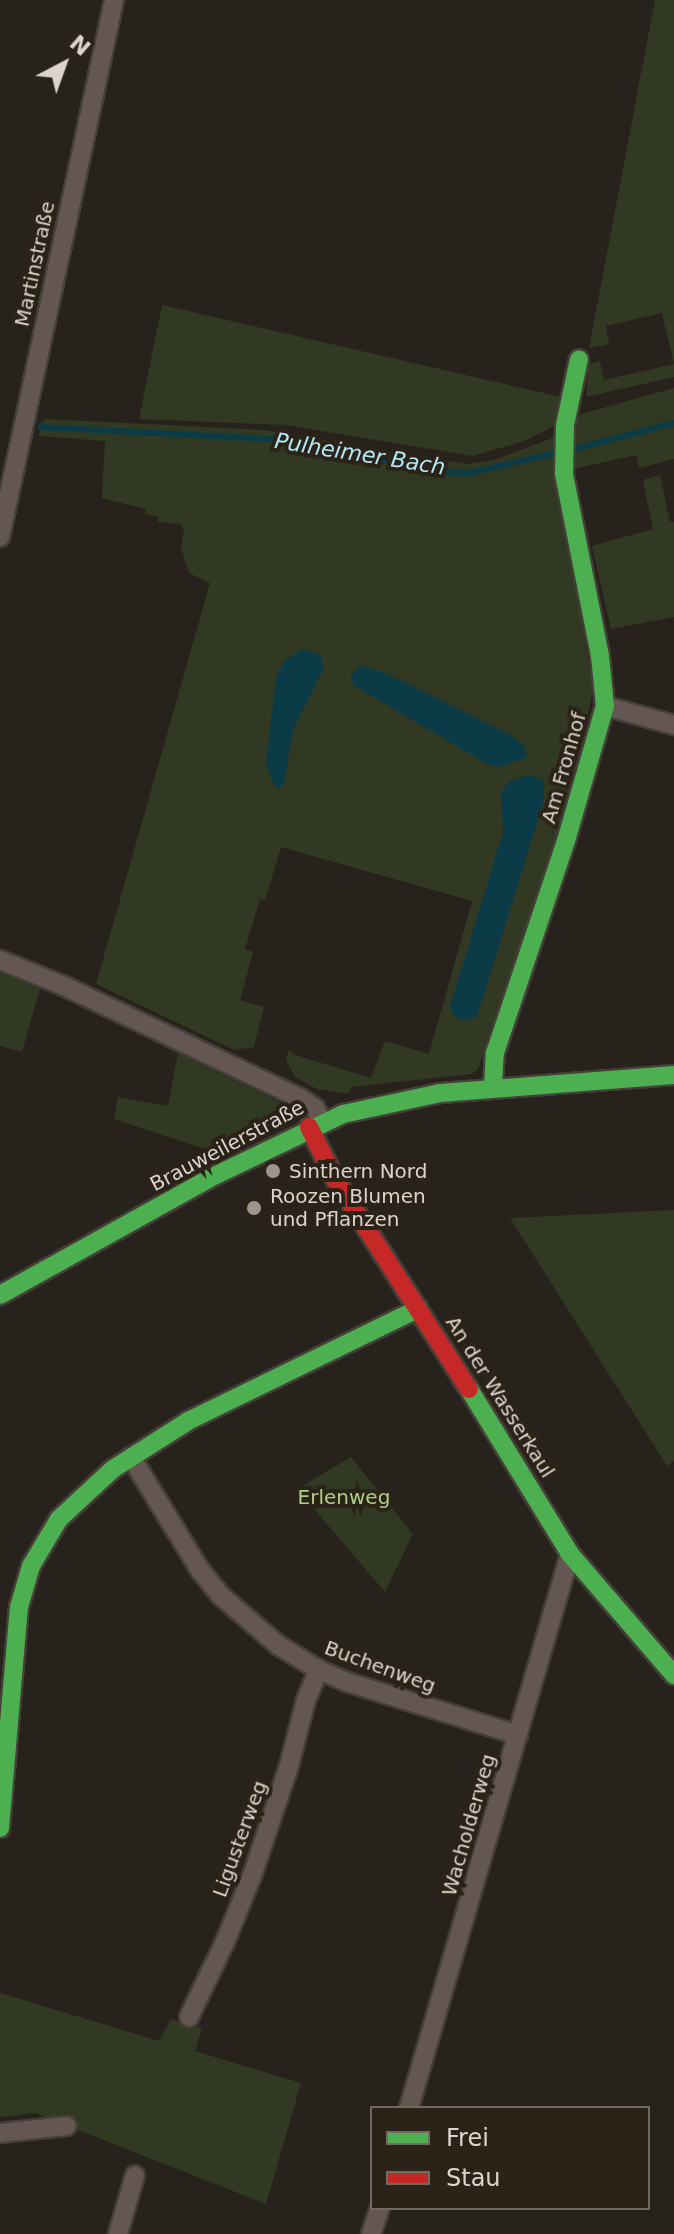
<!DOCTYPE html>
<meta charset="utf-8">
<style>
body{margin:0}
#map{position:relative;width:674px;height:2234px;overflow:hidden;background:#28221c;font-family:"DejaVu Sans",sans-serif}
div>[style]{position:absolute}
.green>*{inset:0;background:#313922}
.water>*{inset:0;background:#0b3b46}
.stream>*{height:6px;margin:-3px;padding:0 3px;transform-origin:3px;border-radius:3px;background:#0b3b46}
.roads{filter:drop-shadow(2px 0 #443f39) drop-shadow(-2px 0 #443f39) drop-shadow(0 2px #443f39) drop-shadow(0 -2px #443f39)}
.street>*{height:18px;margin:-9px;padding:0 9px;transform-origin:9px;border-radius:9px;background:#645751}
.fast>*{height:18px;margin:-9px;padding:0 9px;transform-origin:9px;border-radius:9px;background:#4caf50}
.jam>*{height:18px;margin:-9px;padding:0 9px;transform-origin:9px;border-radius:9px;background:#c62828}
.dots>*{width:22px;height:22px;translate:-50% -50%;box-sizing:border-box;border:4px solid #2c2318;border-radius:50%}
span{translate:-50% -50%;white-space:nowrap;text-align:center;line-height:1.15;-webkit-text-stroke:8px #2c2318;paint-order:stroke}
.street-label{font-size:20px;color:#dbd5ce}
.poi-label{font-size:20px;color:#dbd5ce}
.left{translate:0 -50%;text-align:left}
.park-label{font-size:20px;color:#afce88}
.water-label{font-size:22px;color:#b1e8f8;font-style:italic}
.legend{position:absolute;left:370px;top:2106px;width:280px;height:104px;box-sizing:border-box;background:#2c2318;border:2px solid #726a61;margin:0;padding:10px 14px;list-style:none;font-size:24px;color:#dbd5ce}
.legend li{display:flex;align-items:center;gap:16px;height:40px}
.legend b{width:40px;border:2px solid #726a61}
.north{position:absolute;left:24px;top:24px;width:80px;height:80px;-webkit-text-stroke:6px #2c2318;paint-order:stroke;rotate:41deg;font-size:22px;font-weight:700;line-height:32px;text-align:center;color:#dbd5ce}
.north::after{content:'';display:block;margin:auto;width:28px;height:36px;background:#dbd5ce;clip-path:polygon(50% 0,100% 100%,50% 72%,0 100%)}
</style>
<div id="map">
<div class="green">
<i style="clip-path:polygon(655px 0,674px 0,674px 377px,586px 397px,588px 365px,592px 363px,600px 361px,604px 380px,674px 364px,662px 313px,606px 326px,609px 344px,589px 348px)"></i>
<i style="clip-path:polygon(162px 305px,565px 398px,560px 423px,524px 441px,473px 456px,285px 425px,139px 419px)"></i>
<i style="clip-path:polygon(674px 388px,674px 459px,639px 468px,636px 455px,573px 469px,577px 418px,581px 414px)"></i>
<i style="clip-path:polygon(47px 419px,264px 430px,466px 464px,494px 460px,558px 436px,564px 513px,593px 689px,573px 790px,478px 1069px,472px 1074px,350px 1087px,349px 1093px,342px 1093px,317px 1089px,295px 1077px,286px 1059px,289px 1050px,295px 1055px,371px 1078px,385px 1041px,429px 1054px,472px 901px,281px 847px,265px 900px,260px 899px,245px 949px,253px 952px,240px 1000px,264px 1007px,254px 1047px,234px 1050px,96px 984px,210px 583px,189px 573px,181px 547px,184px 530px,180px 524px,158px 522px,158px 517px,145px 514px,146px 509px,102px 498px,105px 441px,39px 436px,41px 422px)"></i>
<i style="clip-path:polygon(660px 475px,670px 522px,674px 522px,674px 617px,611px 629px,592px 546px,653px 529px,643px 480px)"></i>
<i style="clip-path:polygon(0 973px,40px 988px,22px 1052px,0 1046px)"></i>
<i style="clip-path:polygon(178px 1053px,283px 1104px,263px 1119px,273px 1128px,223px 1155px,114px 1119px,118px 1097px,168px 1106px)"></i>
<i style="clip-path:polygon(674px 1210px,674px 1461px,667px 1466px,510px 1218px)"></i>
<i style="clip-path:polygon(351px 1457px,413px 1534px,385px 1592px,297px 1489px)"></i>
<i style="clip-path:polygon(0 1993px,159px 2041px,171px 2019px,202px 2028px,195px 2051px,301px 2083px,266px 2204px,35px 2113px,0 2117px)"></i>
</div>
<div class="water">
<i style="clip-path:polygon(303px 649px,320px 655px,324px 668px,293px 730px,284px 785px,276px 789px,266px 764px,276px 678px,285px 660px)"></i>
<i style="clip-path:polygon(360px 665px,390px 675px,512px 736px,525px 747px,527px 757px,500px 767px,487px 764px,353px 685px,351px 676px)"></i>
<i style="clip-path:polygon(531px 775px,544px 781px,544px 800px,477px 1017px,463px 1021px,454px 1016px,450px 1007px,503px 832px,501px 792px,511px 780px)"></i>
</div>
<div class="stream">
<i style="left:40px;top:427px;width:231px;rotate:3deg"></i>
<i style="left:271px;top:439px;width:179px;rotate:10.6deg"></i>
<i style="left:447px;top:472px;width:27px"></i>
<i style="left:474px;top:472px;width:87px;rotate:-13.2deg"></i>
<i style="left:570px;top:450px;width:107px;rotate:-14.6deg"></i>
</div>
<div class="roads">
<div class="street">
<i style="left:0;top:537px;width:549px;rotate:-78.01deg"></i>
<i style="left:605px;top:706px;width:72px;rotate:15.4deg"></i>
<i style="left:0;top:960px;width:67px;rotate:22deg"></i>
<i style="left:62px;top:985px;width:263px;rotate:25.4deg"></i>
<i style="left:300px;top:1098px;width:18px;rotate:34deg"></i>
<i style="left:315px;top:1108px;width:15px;rotate:62deg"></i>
<i style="left:131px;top:1457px;width:132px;rotate:58.6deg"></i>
<i style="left:200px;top:1570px;width:32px;rotate:51deg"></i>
<i style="left:220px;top:1595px;width:77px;rotate:40.8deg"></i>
<i style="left:278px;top:1645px;width:48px;rotate:31.4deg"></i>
<i style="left:319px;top:1670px;width:30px;rotate:23deg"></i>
<i style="left:347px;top:1682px;width:179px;rotate:17.2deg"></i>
<i style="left:189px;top:2017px;width:83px;rotate:-64.4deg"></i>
<i style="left:225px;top:1942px;width:74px;rotate:-67.9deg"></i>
<i style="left:253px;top:1873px;width:113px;rotate:-71.4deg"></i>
<i style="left:289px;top:1766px;width:68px;rotate:-75.6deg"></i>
<i style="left:306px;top:1700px;width:33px;rotate:-67deg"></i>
<i style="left:409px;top:2108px;width:577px;rotate:-73.8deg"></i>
<i style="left:0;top:2133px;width:67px;rotate:-6deg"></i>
<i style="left:118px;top:2234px;width:61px;rotate:-73.9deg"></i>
<i style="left:371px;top:2234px;width:28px;rotate:-71deg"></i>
</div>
<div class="fast">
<i style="left:493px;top:1087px;width:34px;rotate:-87deg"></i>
<i style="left:495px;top:1053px;width:224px;rotate:-71.5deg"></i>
<i style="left:566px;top:841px;width:141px;rotate:-73.9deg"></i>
<i style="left:605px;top:706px;width:50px;rotate:-95.7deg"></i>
<i style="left:600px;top:656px;width:186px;rotate:-101.2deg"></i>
<i style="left:564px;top:474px;width:49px;rotate:-88.8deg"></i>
<i style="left:565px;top:425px;width:67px;rotate:-78deg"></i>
<i style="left:0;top:1295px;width:240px;rotate:-29.1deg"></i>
<i style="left:210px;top:1178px;width:148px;rotate:-25.7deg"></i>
<i style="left:343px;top:1114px;width:99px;rotate:-12.2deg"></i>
<i style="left:440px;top:1093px;width:235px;rotate:-4.4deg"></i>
<i style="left:469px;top:1389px;width:193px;rotate:58.5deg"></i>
<i style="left:570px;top:1554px;width:160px;rotate:49.3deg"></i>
<i style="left:0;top:1828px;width:222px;rotate:-85.1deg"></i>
<i style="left:19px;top:1607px;width:43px;rotate:-73.7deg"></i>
<i style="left:31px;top:1566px;width:55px;rotate:-59.2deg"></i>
<i style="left:59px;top:1519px;width:74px;rotate:-42.8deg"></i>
<i style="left:113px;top:1469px;width:89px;rotate:-32.6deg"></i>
<i style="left:188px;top:1421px;width:256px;rotate:-26deg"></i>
</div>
<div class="jam">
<i style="left:309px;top:1127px;width:58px;rotate:63.4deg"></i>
<i style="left:335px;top:1179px;width:249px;rotate:57.5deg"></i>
</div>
</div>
<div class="dots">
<i style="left:273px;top:1171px;background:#9c9690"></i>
<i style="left:254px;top:1208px;background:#9c9690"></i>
</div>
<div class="street-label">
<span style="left:35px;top:264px;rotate:-78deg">Martinstraße</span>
<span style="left:564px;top:768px;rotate:-74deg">Am Fronhof</span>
<span style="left:227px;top:1146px;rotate:-28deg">Brauweilerstraße</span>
<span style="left:500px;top:1397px;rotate:58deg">An der Wasserkaul</span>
<span style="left:380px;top:1667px;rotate:20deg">Buchenweg</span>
<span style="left:469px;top:1825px;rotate:-74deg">Wacholderweg</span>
<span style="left:240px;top:1839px;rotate:-70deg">Ligusterweg</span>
</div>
<div class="poi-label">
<span class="left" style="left:289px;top:1171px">Sinthern Nord</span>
<span class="left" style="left:270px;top:1208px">Roozen Blumen<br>und Pflanzen</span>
</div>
<div class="park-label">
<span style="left:344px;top:1497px">Erlenweg</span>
</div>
<div class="water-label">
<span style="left:360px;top:454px;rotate:9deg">Pulheimer Bach</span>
</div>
<ul class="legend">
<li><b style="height:10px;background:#4caf50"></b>Frei</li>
<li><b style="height:10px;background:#c62828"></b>Stau</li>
</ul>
<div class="north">N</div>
</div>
